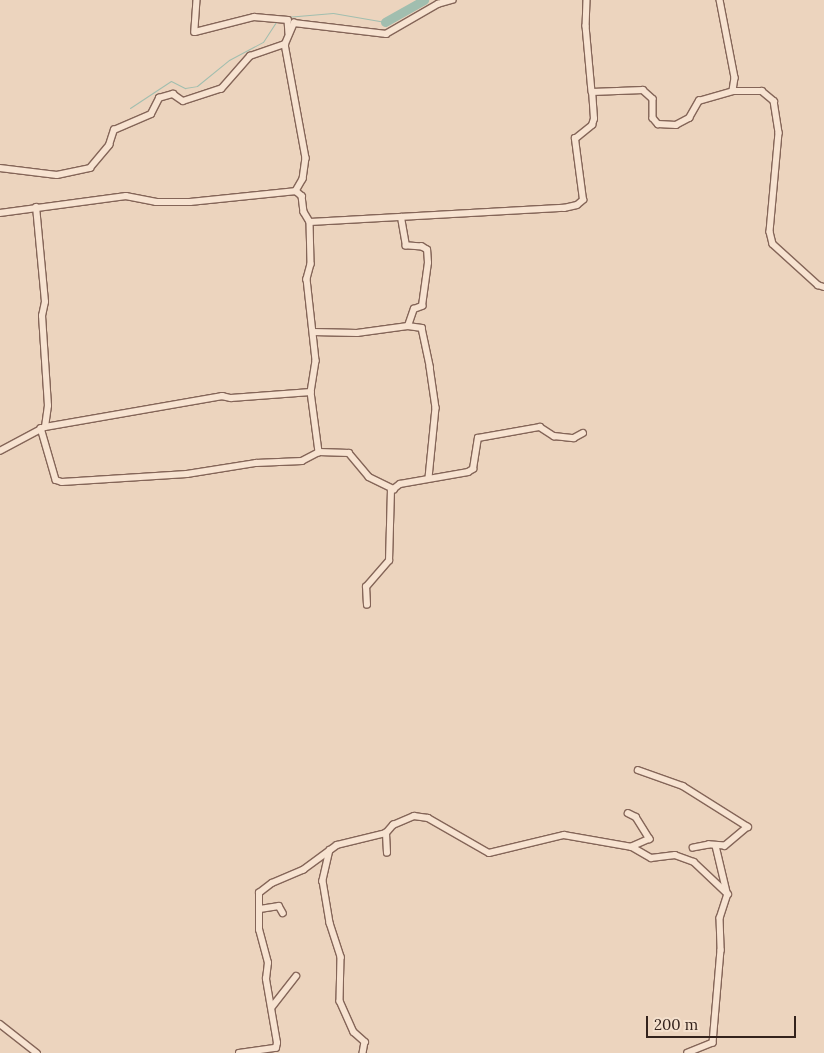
<!DOCTYPE html>
<style>
body{margin:0}
#map{position:relative;width:824px;height:1053px;overflow:hidden;background:#ecd4be;font-family:Lora,serif}
div>[style]{position:absolute}
.stream>*{height:1px;margin:-0.5px;padding:0 0.5px;transform-origin:0.5px;border-radius:0.5px;background:#a1beaf}
.river>*{height:9px;margin:-4.5px;padding:0 4.5px;transform-origin:4.5px;border-radius:4.5px;background:#a1beaf}
.roads{filter:drop-shadow(1px 0 #846558) drop-shadow(-1px 0 #846558) drop-shadow(0 1px #846558) drop-shadow(0 -1px #846558)}
.street>*{height:5.5px;margin:-2.75px;padding:0 2.75px;transform-origin:2.75px;border-radius:2.75px;background:#f7e3d1}
span{translate:-50% -50%;white-space:nowrap;text-align:center;line-height:1.15;-webkit-text-stroke:4px #f4e0cd;paint-order:stroke}
.scale{position:absolute;left:646px;top:1016px;width:150px;height:22px;box-sizing:border-box;border:2px solid #33221c;border-top:0;padding-left:6px;font-size:15px;line-height:18px;white-space:nowrap;color:#33221c;-webkit-text-stroke:4px #f4e0cd;paint-order:stroke}
</style>
<div id="map">
<div class="stream">
<i style="left:286px;top:17px;width:47px;rotate:-4.9deg"></i>
<i style="left:333px;top:13px;width:53px;rotate:9.8deg"></i>
<i style="left:130px;top:108px;width:49px;rotate:-33.4deg"></i>
<i style="left:171px;top:81px;width:16px;rotate:27deg"></i>
<i style="left:185px;top:88px;width:12px;rotate:-9deg"></i>
<i style="left:197px;top:86px;width:41px;rotate:-39.1deg"></i>
<i style="left:229px;top:60px;width:38px;rotate:-28deg"></i>
<i style="left:263px;top:42px;width:24px;rotate:-57deg"></i>
</div>
<div class="river">
<i style="left:385px;top:22px;width:45px;rotate:-29.4deg"></i>
</div>
<div class="roads">
<div class="street">
<i style="left:197px;top:0;width:32px;rotate:94deg"></i>
<i style="left:195px;top:32px;width:61px;rotate:-14.3deg"></i>
<i style="left:254px;top:17px;width:34px;rotate:5deg"></i>
<i style="left:288px;top:20px;width:13px;rotate:86deg"></i>
<i style="left:587px;top:0;width:26px;rotate:92deg"></i>
<i style="left:586px;top:26px;width:66px;rotate:84.8deg"></i>
<i style="left:720px;top:0;width:79px;rotate:79.1deg"></i>
<i style="left:735px;top:78px;width:13px;rotate:99deg"></i>
<i style="left:285px;top:44px;width:116px;rotate:79.6deg"></i>
<i style="left:306px;top:158px;width:21px;rotate:98deg"></i>
<i style="left:303px;top:179px;width:14px;rotate:120deg"></i>
<i style="left:0;top:168px;width:57px;rotate:7deg"></i>
<i style="left:57px;top:175px;width:34px;rotate:-12deg"></i>
<i style="left:90px;top:168px;width:30px;rotate:-50deg"></i>
<i style="left:109px;top:145px;width:16px;rotate:-72deg"></i>
<i style="left:114px;top:130px;width:40px;rotate:-23.4deg"></i>
<i style="left:151px;top:114px;width:18px;rotate:-63deg"></i>
<i style="left:159px;top:98px;width:15px;rotate:-16deg"></i>
<i style="left:173px;top:94px;width:12px;rotate:35deg"></i>
<i style="left:183px;top:101px;width:40px;rotate:-18deg"></i>
<i style="left:221px;top:89px;width:44px;rotate:-48.7deg"></i>
<i style="left:250px;top:56px;width:37px;rotate:-19deg"></i>
<i style="left:285px;top:44px;width:23px;rotate:-67deg"></i>
<i style="left:294px;top:23px;width:93px;rotate:6.8deg"></i>
<i style="left:386px;top:34px;width:60px;rotate:-30deg"></i>
<i style="left:438px;top:4px;width:15px;rotate:-16deg"></i>
<i style="left:0;top:213px;width:127px;rotate:-7.7deg"></i>
<i style="left:126px;top:196px;width:31px;rotate:11deg"></i>
<i style="left:156px;top:202px;width:34px"></i>
<i style="left:190px;top:202px;width:107px;rotate:-5.9deg"></i>
<i style="left:296px;top:191px;width:8px;rotate:40deg"></i>
<i style="left:302px;top:196px;width:16px;rotate:83deg"></i>
<i style="left:304px;top:212px;width:12px;rotate:59deg"></i>
<i style="left:310px;top:222px;width:254px;rotate:-3.2deg"></i>
<i style="left:564px;top:208px;width:13px;rotate:-13deg"></i>
<i style="left:577px;top:205px;width:8px;rotate:-40deg"></i>
<i style="left:583px;top:200px;width:62px;rotate:-97.5deg"></i>
<i style="left:575px;top:139px;width:22px;rotate:-39deg"></i>
<i style="left:592px;top:125px;width:6px;rotate:-72deg"></i>
<i style="left:594px;top:119px;width:27px;rotate:-94deg"></i>
<i style="left:592px;top:92px;width:51px;rotate:-2.2deg"></i>
<i style="left:643px;top:90px;width:13px;rotate:42deg"></i>
<i style="left:653px;top:99px;width:19px;rotate:90deg"></i>
<i style="left:653px;top:118px;width:8px;rotate:50deg"></i>
<i style="left:658px;top:124px;width:18px;rotate:3deg"></i>
<i style="left:676px;top:125px;width:15px;rotate:-28deg"></i>
<i style="left:689px;top:118px;width:20px;rotate:-60deg"></i>
<i style="left:699px;top:101px;width:35px;rotate:-16deg"></i>
<i style="left:733px;top:91px;width:29px"></i>
<i style="left:762px;top:91px;width:16px;rotate:40deg"></i>
<i style="left:774px;top:101px;width:32px;rotate:81deg"></i>
<i style="left:779px;top:133px;width:99px;rotate:95.2deg"></i>
<i style="left:770px;top:232px;width:12px;rotate:76deg"></i>
<i style="left:773px;top:244px;width:61px;rotate:42.3deg"></i>
<i style="left:818px;top:285px;width:6px;rotate:18deg"></i>
<i style="left:310px;top:222px;width:42px;rotate:88.6deg"></i>
<i style="left:311px;top:264px;width:16px;rotate:105deg"></i>
<i style="left:307px;top:279px;width:82px;rotate:83.7deg"></i>
<i style="left:316px;top:361px;width:31px;rotate:99deg"></i>
<i style="left:311px;top:392px;width:61px;rotate:82.4deg"></i>
<i style="left:408px;top:326px;width:14px;rotate:8deg"></i>
<i style="left:422px;top:328px;width:40px;rotate:78deg"></i>
<i style="left:430px;top:367px;width:41px;rotate:81.7deg"></i>
<i style="left:436px;top:408px;width:70px;rotate:95.7deg"></i>
<i style="left:313px;top:332px;width:44px;rotate:1.3deg"></i>
<i style="left:357px;top:333px;width:51px;rotate:-7.8deg"></i>
<i style="left:408px;top:326px;width:18px;rotate:-71deg"></i>
<i style="left:414px;top:309px;width:9px;rotate:-21deg"></i>
<i style="left:422px;top:306px;width:43px;rotate:-82.1deg"></i>
<i style="left:428px;top:263px;width:13px;rotate:-94deg"></i>
<i style="left:427px;top:250px;width:6px;rotate:-149deg"></i>
<i style="left:422px;top:247px;width:16px;rotate:-176deg"></i>
<i style="left:406px;top:246px;width:29px;rotate:-100deg"></i>
<i style="left:45px;top:427px;width:180px;rotate:-9.9deg"></i>
<i style="left:222px;top:396px;width:9px;rotate:13deg"></i>
<i style="left:231px;top:398px;width:80px;rotate:-4.3deg"></i>
<i style="left:41px;top:428px;width:54px;rotate:73.9deg"></i>
<i style="left:56px;top:480px;width:6px;rotate:18deg"></i>
<i style="left:62px;top:482px;width:125px;rotate:-3.7deg"></i>
<i style="left:187px;top:474px;width:70px;rotate:-9.1deg"></i>
<i style="left:256px;top:463px;width:46px;rotate:-2.5deg"></i>
<i style="left:302px;top:461px;width:19px;rotate:-28deg"></i>
<i style="left:319px;top:452px;width:30px;rotate:2deg"></i>
<i style="left:349px;top:453px;width:31px;rotate:50deg"></i>
<i style="left:369px;top:477px;width:28px;rotate:26deg"></i>
<i style="left:0;top:451px;width:51px;rotate:-28.1deg"></i>
<i style="left:45px;top:427px;width:21px;rotate:-82deg"></i>
<i style="left:48px;top:406px;width:90px;rotate:-93.8deg"></i>
<i style="left:42px;top:316px;width:14px;rotate:-78deg"></i>
<i style="left:45px;top:302px;width:95px;rotate:-95.4deg"></i>
<i style="left:367px;top:605px;width:18px;rotate:-93deg"></i>
<i style="left:366px;top:587px;width:35px;rotate:-49deg"></i>
<i style="left:389px;top:561px;width:70px;rotate:-88.4deg"></i>
<i style="left:391px;top:491px;width:11px;rotate:-38deg"></i>
<i style="left:400px;top:484px;width:69px;rotate:-10deg"></i>
<i style="left:468px;top:472px;width:6px;rotate:-31deg"></i>
<i style="left:473px;top:469px;width:31px;rotate:-81deg"></i>
<i style="left:478px;top:438px;width:63px;rotate:-10.1deg"></i>
<i style="left:540px;top:427px;width:17px;rotate:33deg"></i>
<i style="left:554px;top:436px;width:20px;rotate:6deg"></i>
<i style="left:574px;top:438px;width:10px;rotate:-29deg"></i>
<i style="left:638px;top:770px;width:48px;rotate:19.6deg"></i>
<i style="left:683px;top:786px;width:77px;rotate:32.2deg"></i>
<i style="left:748px;top:827px;width:30px;rotate:140deg"></i>
<i style="left:725px;top:846px;width:16px;rotate:-176deg"></i>
<i style="left:709px;top:845px;width:16px;rotate:169deg"></i>
<i style="left:628px;top:813px;width:9px;rotate:27deg"></i>
<i style="left:636px;top:817px;width:26px;rotate:58deg"></i>
<i style="left:650px;top:839px;width:20px;rotate:156deg"></i>
<i style="left:632px;top:847px;width:22px;rotate:30deg"></i>
<i style="left:651px;top:858px;width:24px;rotate:-7deg"></i>
<i style="left:675px;top:855px;width:20px;rotate:20deg"></i>
<i style="left:694px;top:862px;width:47px;rotate:43.3deg"></i>
<i style="left:728px;top:894px;width:25px;rotate:108deg"></i>
<i style="left:720px;top:918px;width:32px;rotate:88deg"></i>
<i style="left:721px;top:950px;width:93px;rotate:94.9deg"></i>
<i style="left:713px;top:1043px;width:27px;rotate:158deg"></i>
<i style="left:716px;top:846px;width:47px;rotate:76.6deg"></i>
<i style="left:330px;top:850px;width:32px;rotate:103deg"></i>
<i style="left:323px;top:881px;width:43px;rotate:80.5deg"></i>
<i style="left:330px;top:923px;width:36px;rotate:72deg"></i>
<i style="left:341px;top:957px;width:44px;rotate:91.3deg"></i>
<i style="left:340px;top:1001px;width:34px;rotate:66deg"></i>
<i style="left:354px;top:1032px;width:15px;rotate:42deg"></i>
<i style="left:365px;top:1042px;width:11px;rotate:100deg"></i>
<i style="left:387px;top:853px;width:20px;rotate:-93deg"></i>
<i style="left:386px;top:833px;width:11px;rotate:-49deg"></i>
<i style="left:393px;top:825px;width:23px;rotate:-23deg"></i>
<i style="left:414px;top:816px;width:14px;rotate:8deg"></i>
<i style="left:428px;top:818px;width:70px;rotate:29.8deg"></i>
<i style="left:489px;top:853px;width:77px;rotate:-13.5deg"></i>
<i style="left:564px;top:835px;width:69px;rotate:10deg"></i>
<i style="left:260px;top:909px;width:19px;rotate:-9deg"></i>
<i style="left:279px;top:906px;width:8px;rotate:60deg"></i>
<i style="left:272px;top:1007px;width:39px;rotate:-52deg"></i>
<i style="left:0;top:1024px;width:47px;rotate:38.1deg"></i>
<i style="left:239px;top:1053px;width:37px;rotate:-8deg"></i>
<i style="left:276px;top:1048px;width:5px;rotate:-79deg"></i>
<i style="left:277px;top:1043px;width:65px;rotate:-99.8deg"></i>
<i style="left:266px;top:979px;width:16px;rotate:-83deg"></i>
<i style="left:268px;top:963px;width:34px;rotate:-105deg"></i>
<i style="left:259px;top:930px;width:37px;rotate:-90deg"></i>
<i style="left:259px;top:893px;width:16px;rotate:-38deg"></i>
<i style="left:272px;top:883px;width:34px;rotate:-23deg"></i>
<i style="left:303px;top:870px;width:42px;rotate:-36.3deg"></i>
<i style="left:337px;top:845px;width:50px;rotate:-13.8deg"></i>
</div>
</div>
<div class="scale">200 m</div>
</div>
